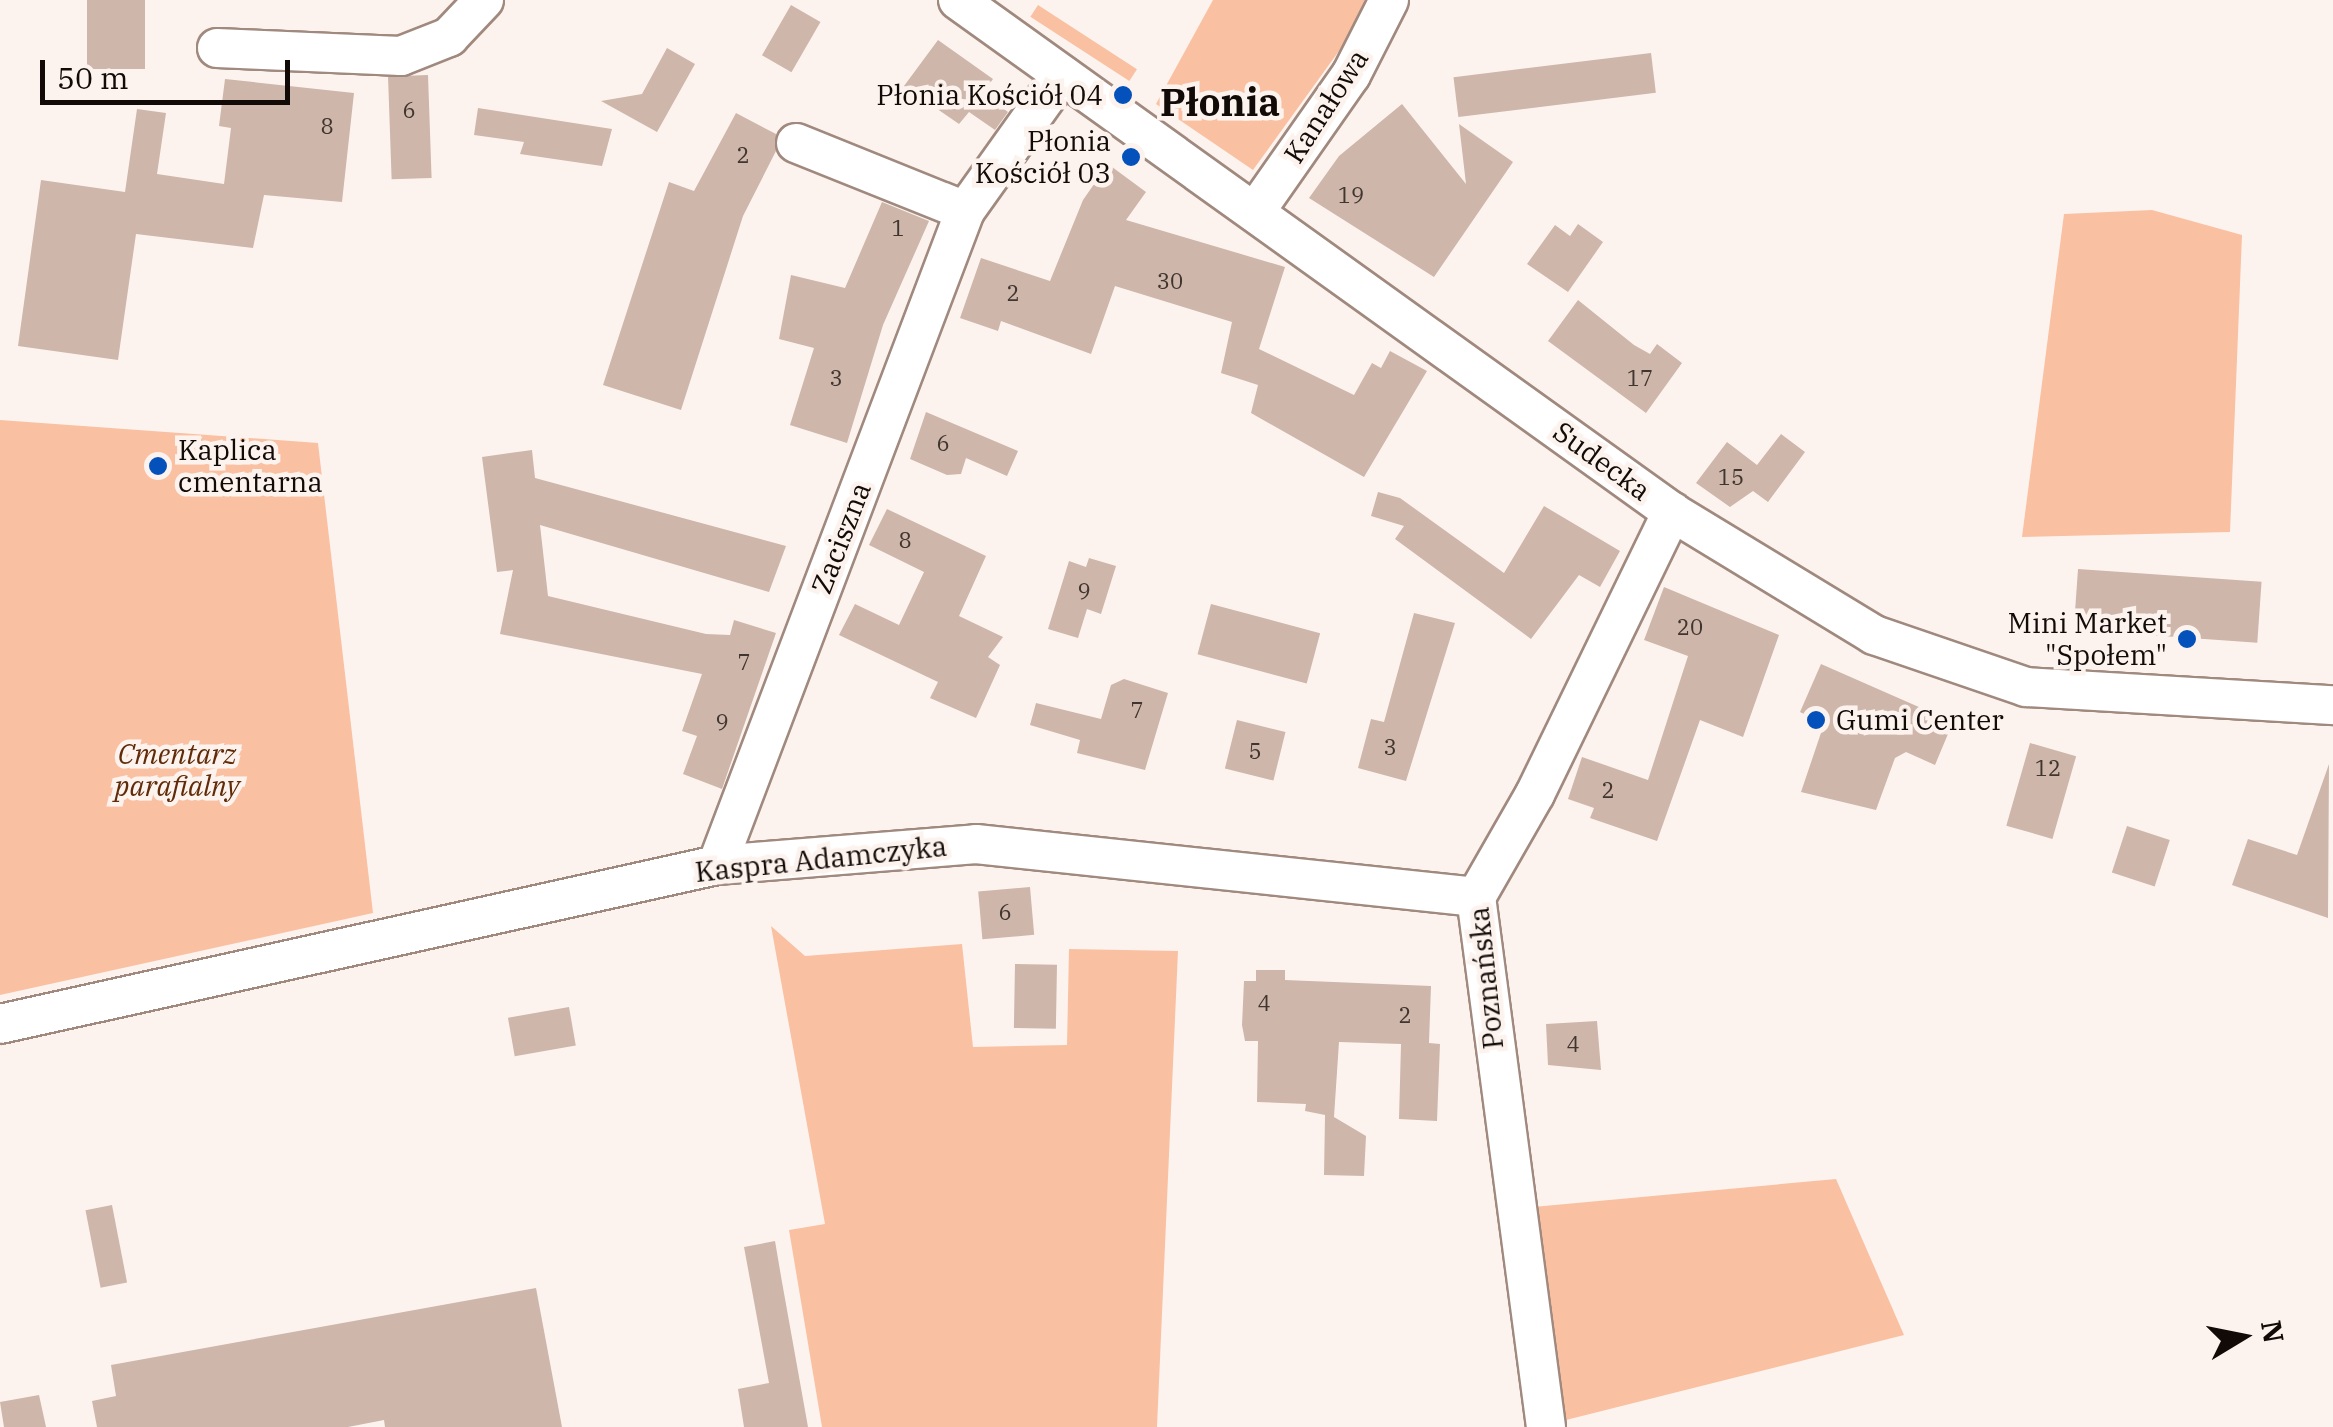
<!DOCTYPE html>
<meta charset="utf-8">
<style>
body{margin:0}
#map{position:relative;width:2333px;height:1427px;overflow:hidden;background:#fdf3ee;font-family:"IBM Plex Serif",serif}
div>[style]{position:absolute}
.green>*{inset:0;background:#fac0a2;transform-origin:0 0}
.building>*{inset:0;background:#ceb6aa;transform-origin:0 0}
.roads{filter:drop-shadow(2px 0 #a0897e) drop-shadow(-2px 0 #a0897e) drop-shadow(0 2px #a0897e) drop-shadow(0 -2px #a0897e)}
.street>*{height:38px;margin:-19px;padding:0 19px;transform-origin:19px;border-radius:19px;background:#fff}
.dots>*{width:28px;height:28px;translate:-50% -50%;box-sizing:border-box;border:5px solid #fdf3ee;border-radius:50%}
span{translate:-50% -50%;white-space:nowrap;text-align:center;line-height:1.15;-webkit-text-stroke:9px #fdf3ee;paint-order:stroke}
.number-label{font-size:22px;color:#40352f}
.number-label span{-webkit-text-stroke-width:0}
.poi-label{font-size:28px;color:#110a06}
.right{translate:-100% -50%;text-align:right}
.left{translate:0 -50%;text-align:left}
.street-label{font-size:28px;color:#110a06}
.park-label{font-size:28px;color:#602b08;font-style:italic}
.district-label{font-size:38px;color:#110a06;font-weight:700}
.north{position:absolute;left:2193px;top:1287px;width:100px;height:100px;-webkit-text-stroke:8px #fdf3ee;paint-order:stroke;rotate:80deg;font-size:28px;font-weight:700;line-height:40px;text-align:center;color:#110a06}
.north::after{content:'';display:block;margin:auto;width:35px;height:45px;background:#110a06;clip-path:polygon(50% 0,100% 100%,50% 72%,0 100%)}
.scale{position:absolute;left:40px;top:60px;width:250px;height:45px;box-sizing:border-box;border:5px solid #110a06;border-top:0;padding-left:12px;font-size:30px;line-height:35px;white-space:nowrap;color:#110a06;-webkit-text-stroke:8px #fdf3ee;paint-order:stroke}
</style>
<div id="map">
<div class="green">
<i style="clip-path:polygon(1213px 0,1365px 0,1357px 26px,1253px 170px,1156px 104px)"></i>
<i style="left:1038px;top:5px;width:118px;height:14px;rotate:33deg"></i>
<i style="clip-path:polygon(2152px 210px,2242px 235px,2230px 532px,2022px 537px,2064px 214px)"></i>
<i style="clip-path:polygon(0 420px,318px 443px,373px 913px,0 995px)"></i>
<i style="clip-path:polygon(771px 926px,805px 956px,962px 944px,973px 1047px,1067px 1045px,1069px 949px,1178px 951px,1157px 1427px,822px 1427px,789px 1230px,825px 1224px)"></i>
<i style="clip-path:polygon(1836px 1179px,1904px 1335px,1566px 1420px,1533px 1207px)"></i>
</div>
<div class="building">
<i style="left:87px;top:0;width:58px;height:69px"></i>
<i style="left:791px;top:5px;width:34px;height:58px;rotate:30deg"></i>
<i style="clip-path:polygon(938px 40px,993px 79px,983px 93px,1008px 112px,995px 130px,969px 112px,959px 124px,904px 86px)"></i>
<i style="clip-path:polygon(667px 48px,695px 64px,657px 132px,601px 101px,642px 94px)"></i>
<i style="left:1651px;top:53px;width:40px;height:199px;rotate:83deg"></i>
<i style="left:428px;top:75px;width:103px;height:40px;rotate:88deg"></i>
<i style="clip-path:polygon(225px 79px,354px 93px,342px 202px,264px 195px,253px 248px,136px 234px,118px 360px,18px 346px,41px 180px,125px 192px,137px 109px,166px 113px,157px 174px,224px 184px,231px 128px,219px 126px)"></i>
<i style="clip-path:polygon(1402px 104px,1466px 184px,1459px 124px,1513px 162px,1434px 277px,1309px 198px,1339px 156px)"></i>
<i style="clip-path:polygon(478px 108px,612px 129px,602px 166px,520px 154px,524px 142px,474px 135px)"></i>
<i style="clip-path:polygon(736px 113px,776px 134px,776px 151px,743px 216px,681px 410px,603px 385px,669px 182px,694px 191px)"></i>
<i style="clip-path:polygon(1108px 164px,1146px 192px,1126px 220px,1285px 267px,1259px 349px,1354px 395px,1372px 363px,1381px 368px,1390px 351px,1427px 371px,1364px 477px,1251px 413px,1258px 385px,1221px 373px,1232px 322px,1115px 286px,1091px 354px,1001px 321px,998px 331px,960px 318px,981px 258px,1050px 281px,1083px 200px)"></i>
<i style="clip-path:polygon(882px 202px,929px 221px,883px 325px,847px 443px,790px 425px,814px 348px,779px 339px,791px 275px,845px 288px)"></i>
<i style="clip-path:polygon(1578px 224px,1603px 242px,1568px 292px,1527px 264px,1555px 225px,1570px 236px)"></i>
<i style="clip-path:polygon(1578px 300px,1634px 345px,1650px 354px,1657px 344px,1682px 363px,1646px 413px,1548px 341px)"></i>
<i style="clip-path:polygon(926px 412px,1018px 451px,1007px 476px,966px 458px,961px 474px,947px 475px,910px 459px)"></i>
<i style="clip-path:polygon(1781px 434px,1805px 452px,1768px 502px,1753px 491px,1730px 507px,1696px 483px,1727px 442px,1757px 465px)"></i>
<i style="clip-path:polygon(532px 450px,535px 478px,786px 546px,769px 592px,540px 525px,548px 596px,706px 634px,730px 635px,734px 620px,776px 633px,722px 789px,683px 774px,697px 736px,682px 731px,702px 674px,500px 634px,513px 570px,497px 572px,482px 457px)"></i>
<i style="clip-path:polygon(1378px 492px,1400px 498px,1504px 573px,1544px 506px,1620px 551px,1600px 587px,1579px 575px,1531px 639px,1395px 539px,1404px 526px,1371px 516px)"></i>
<i style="clip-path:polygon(887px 509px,986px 556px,959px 616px,1003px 637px,988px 657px,1000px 665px,976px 718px,930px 698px,938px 682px,839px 635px,855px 604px,899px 625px,924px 572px,869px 545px)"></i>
<i style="clip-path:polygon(1089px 558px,1116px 566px,1101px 614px,1087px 609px,1078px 638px,1048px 629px,1069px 561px,1086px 567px)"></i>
<i style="left:2078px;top:569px;width:184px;height:61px;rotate:4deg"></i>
<i style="clip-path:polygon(1664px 587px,1779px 635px,1743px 737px,1700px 720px,1657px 841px,1590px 818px,1594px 808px,1568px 799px,1582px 757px,1648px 780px,1688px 656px,1644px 640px)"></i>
<i style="left:1211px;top:604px;width:113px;height:52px;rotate:15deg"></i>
<i style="clip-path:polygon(1414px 613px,1455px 623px,1406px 781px,1358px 768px,1371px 719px,1384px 722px)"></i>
<i style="clip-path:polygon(1821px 664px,1953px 722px,1935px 765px,1906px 752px,1895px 758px,1876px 810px,1801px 792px,1824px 724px,1800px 712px)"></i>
<i style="clip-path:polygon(1124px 679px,1168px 693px,1145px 770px,1077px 753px,1080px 740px,1030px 725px,1036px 703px,1101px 719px,1111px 685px)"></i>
<i style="left:1237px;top:720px;width:50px;height:50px;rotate:14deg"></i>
<i style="left:2030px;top:743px;width:48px;height:86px;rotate:16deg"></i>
<i style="clip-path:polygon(2329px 764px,2328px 918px,2232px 885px,2248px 839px,2297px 855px)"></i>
<i style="left:2127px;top:826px;width:45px;height:49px;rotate:18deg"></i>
<i style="left:1030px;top:887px;width:48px;height:52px;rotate:85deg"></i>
<i style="left:1015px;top:964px;width:42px;height:64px;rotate:1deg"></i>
<i style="clip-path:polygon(1256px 970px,1285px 970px,1285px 980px,1431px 986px,1429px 1043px,1440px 1044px,1437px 1121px,1399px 1119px,1401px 1044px,1339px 1042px,1334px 1117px,1366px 1136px,1364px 1176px,1324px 1175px,1325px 1115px,1305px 1111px,1306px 1104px,1257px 1102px,1258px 1041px,1245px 1041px,1242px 1025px,1244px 981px,1256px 981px)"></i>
<i style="left:569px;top:1007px;width:39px;height:62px;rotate:80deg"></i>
<i style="clip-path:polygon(1597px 1021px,1601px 1070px,1548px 1065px,1546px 1024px)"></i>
<i style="left:112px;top:1205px;width:79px;height:27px;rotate:79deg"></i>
<i style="clip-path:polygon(775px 1241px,782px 1282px,808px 1427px,744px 1427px,738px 1389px,769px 1383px,744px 1247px)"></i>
<i style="clip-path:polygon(536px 1288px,562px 1427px,385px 1427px,384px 1420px,348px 1427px,97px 1427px,92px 1401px,116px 1396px,111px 1365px)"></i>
<i style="clip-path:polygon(39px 1395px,46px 1427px,4px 1427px,0 1402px)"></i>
</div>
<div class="roads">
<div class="street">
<i style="left:958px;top:0;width:879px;rotate:35.64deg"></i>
<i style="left:1672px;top:512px;width:237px;rotate:31.3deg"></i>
<i style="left:1874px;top:635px;width:161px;rotate:18.9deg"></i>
<i style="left:2026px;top:687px;width:308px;rotate:3.4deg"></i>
<i style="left:217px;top:48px;width:184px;rotate:2.5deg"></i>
<i style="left:401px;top:56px;width:52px;rotate:-21.6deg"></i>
<i style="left:449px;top:37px;width:51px;rotate:-46.6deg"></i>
<i style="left:796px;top:143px;width:182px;rotate:21.9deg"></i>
<i style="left:1257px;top:209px;width:164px;rotate:-55deg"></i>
<i style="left:1351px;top:75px;width:84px;rotate:-63.1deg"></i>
<i style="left:717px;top:865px;width:699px;rotate:-69.23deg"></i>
<i style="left:965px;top:211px;width:167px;rotate:-54.5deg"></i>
<i style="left:0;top:1024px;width:734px;rotate:-12.5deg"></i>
<i style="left:717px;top:865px;width:260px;rotate:-4.6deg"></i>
<i style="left:976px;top:844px;width:503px;rotate:6.05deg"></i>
<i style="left:1546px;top:1427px;width:535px;rotate:-97.52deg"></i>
<i style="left:1476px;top:897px;width:119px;rotate:-60.2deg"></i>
<i style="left:1535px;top:794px;width:314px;rotate:-64.1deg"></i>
</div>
</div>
<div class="dots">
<i style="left:1123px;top:95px;background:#0451bb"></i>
<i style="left:1131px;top:157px;background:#0451bb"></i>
<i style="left:158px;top:466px;background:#0451bb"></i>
<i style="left:2187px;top:639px;background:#0451bb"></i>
<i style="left:1816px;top:720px;background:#0451bb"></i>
</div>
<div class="number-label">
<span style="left:409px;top:110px">6</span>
<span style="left:327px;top:126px">8</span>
<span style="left:743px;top:155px">2</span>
<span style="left:1351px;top:195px">19</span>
<span style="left:898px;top:228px">1</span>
<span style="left:1170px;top:281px">30</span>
<span style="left:1013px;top:293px">2</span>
<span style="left:836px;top:378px">3</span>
<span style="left:1640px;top:378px">17</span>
<span style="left:943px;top:443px">6</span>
<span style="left:1731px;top:477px">15</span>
<span style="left:905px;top:540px">8</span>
<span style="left:1084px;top:591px">9</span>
<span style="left:1690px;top:627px">20</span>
<span style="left:744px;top:662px">7</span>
<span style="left:1137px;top:710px">7</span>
<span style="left:722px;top:722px">9</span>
<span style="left:1390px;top:747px">3</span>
<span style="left:1255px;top:751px">5</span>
<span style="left:2048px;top:768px">12</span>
<span style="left:1608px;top:790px">2</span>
<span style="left:1005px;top:912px">6</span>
<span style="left:1264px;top:1003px">4</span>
<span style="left:1405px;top:1015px">2</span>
<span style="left:1573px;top:1044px">4</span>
</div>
<div class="poi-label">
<span class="right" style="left:1103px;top:95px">Płonia Kościół 04</span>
<span class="right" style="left:1111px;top:157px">Płonia<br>Kościół 03</span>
<span class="left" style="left:178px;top:466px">Kaplica<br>cmentarna</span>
<span class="right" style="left:2167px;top:639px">Mini Market<br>"Społem"</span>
<span class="left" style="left:1836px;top:720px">Gumi Center</span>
</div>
<div class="street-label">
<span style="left:1326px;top:106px;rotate:-57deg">Kanałowa</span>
<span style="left:1602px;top:461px;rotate:36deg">Sudecka</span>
<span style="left:841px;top:538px;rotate:-69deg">Zaciszna</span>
<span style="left:821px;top:859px;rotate:-6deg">Kaspra Adamczyka</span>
<span style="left:1486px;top:978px;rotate:-96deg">Poznańska</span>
</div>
<div class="park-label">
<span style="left:177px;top:770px">Cmentarz<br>parafialny</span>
</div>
<div class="district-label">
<span style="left:1220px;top:102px">Płonia</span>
</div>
<div class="north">N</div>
<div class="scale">50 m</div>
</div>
